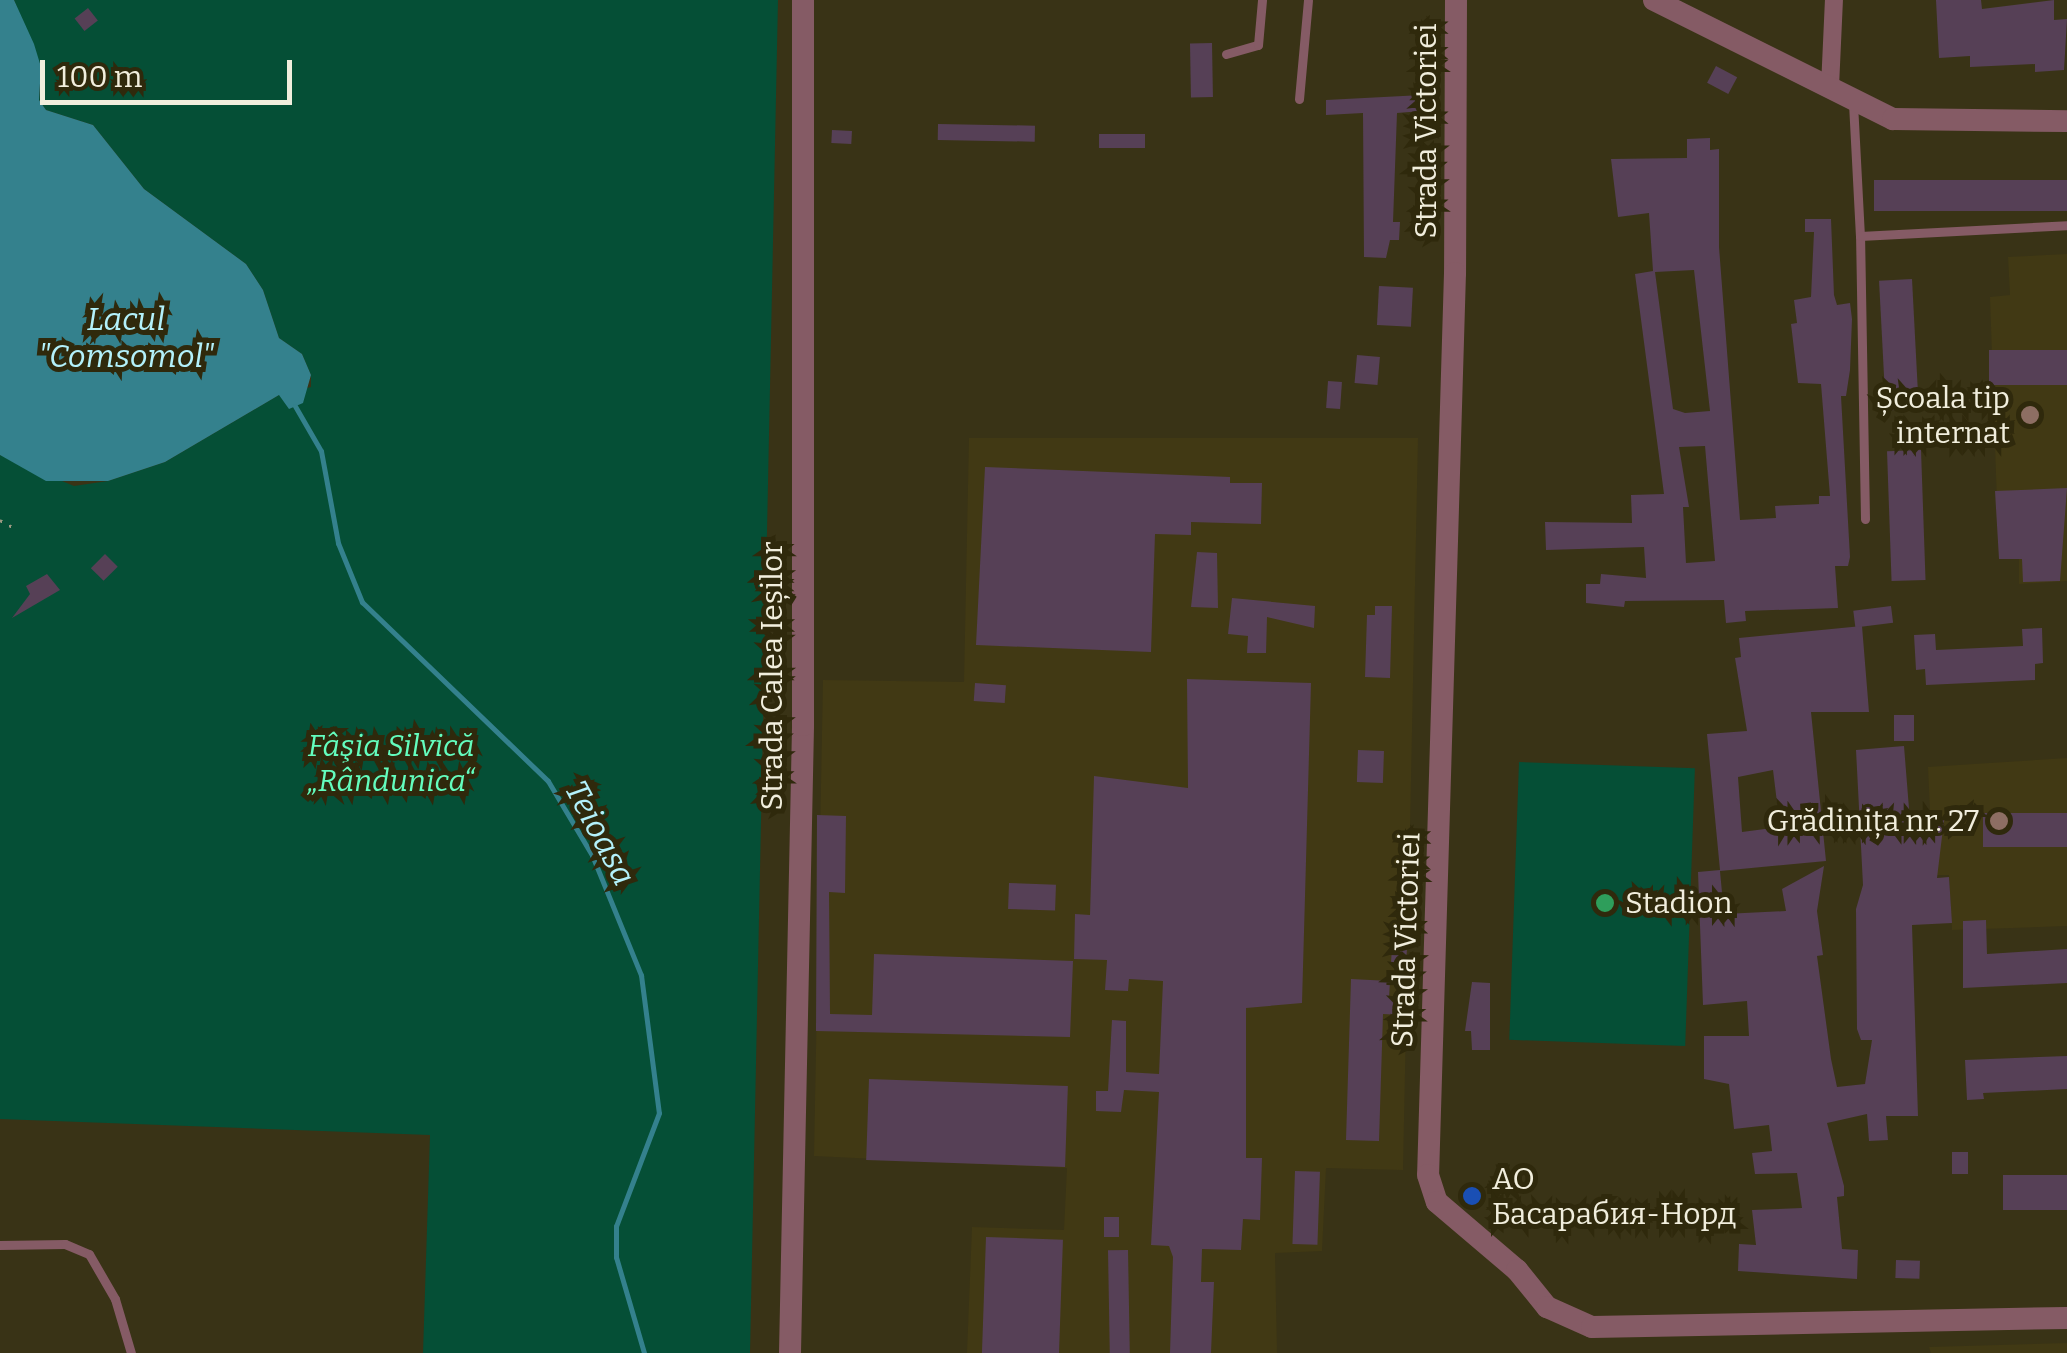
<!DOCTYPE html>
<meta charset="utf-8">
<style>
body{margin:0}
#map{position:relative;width:2067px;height:1353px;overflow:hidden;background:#393316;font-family:Bitter,serif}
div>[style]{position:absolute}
.built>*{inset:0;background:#413914}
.green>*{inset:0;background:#054f36;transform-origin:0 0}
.water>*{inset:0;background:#34818d}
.stream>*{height:5px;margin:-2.5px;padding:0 2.5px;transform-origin:2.5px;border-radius:2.5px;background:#34818d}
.building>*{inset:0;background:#564056;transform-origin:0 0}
.path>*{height:2.5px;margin-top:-1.25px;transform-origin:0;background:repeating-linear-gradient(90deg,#9e9a83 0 2.5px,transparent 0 10.5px)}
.service>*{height:9px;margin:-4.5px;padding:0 4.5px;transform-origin:4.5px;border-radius:4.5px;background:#855b65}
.minor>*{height:18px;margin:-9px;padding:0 9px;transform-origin:9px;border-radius:9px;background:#855b65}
.tertiary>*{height:22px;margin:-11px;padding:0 11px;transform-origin:11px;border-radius:11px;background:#855b65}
.dots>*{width:28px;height:28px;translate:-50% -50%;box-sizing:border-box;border:5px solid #2f290c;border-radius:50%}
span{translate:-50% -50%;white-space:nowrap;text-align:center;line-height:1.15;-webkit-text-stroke:10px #2f290c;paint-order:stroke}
.street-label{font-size:30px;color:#f1eedd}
.poi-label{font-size:30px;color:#f1eedd}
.right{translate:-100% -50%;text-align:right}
.left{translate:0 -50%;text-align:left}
.park-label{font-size:30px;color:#63fdbe;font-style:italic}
.water-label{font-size:32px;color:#b3f1fb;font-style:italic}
.scale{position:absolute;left:40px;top:60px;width:252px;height:45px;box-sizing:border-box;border:5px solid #f1eedd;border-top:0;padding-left:12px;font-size:30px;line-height:35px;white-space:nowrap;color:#f1eedd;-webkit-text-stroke:8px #2f290c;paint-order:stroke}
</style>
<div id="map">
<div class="built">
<i style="clip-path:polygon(2067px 254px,2067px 581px,2019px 584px,2019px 533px,1998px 533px,1990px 297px,2010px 295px,2008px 257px)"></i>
<i style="clip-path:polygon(969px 438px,1418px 438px,1403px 1170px,1326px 1168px,1322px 1251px,1275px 1253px,1277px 1353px,967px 1353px,972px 1227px,1064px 1230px,1067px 1168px,814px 1156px,823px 680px,964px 682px)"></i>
<i style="clip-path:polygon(2067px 758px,2067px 926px,1952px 930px,1949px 875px,1933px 875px,1928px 767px)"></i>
<i style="clip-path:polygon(2067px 1343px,2067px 1353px,1931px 1353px,1929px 1347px)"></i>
</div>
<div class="green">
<i style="clip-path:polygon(14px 0,778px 0,750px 1353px,423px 1353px,430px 1135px,0 1119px,0 455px,74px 486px,108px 481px,165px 462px,279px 395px,311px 387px,311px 375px,302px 354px,279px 338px,263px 290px,246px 264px,144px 189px,93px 125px,46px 110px,39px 100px,41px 67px)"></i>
<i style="left:1519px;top:762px;width:176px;height:278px;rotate:2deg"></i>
</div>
<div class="water">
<i style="clip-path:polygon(0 0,14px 0,34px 44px,41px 67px,39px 100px,46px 110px,93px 125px,144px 189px,246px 264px,263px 290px,279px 338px,302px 354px,311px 375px,303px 403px,289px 409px,279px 395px,165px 462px,108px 481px,46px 481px,0 455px)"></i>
</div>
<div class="stream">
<i style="left:295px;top:406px;width:52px;rotate:60deg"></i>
<i style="left:321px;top:451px;width:94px;rotate:79.5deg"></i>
<i style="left:338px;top:543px;width:64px;rotate:67.9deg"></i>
<i style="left:362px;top:602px;width:258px;rotate:43.9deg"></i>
<i style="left:548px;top:781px;width:86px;rotate:59.3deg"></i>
<i style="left:592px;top:855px;width:130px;rotate:67.8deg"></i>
<i style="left:641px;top:975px;width:139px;rotate:82.6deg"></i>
<i style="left:659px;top:1113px;width:121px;rotate:110.8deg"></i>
<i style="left:616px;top:1226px;width:31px;rotate:90deg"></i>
<i style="left:616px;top:1257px;width:100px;rotate:73.7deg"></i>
</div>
<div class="building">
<i style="clip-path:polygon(1936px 0,1981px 0,1982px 9px,2054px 0,2054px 20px,2067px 19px,2064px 70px,2035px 72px,2035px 64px,1970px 67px,1970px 56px,1939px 58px)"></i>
<i style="left:88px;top:8px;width:16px;height:17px;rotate:52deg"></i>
<i style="left:1212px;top:43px;width:54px;height:22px;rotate:89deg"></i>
<i style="left:1716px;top:66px;width:24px;height:19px;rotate:28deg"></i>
<i style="clip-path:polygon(1422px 95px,1422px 111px,1397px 113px,1393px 222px,1400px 222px,1399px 240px,1390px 240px,1386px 258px,1364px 257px,1363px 113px,1326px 115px,1326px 100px)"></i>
<i style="left:938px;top:124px;width:97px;height:16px;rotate:1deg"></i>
<i style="left:832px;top:130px;width:20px;height:13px;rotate:3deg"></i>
<i style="left:1099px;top:134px;width:46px;height:14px"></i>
<i style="clip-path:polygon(evenodd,1710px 138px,1710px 150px,1719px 149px,1719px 247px,1740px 520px,1776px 518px,1775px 506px,1819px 504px,1819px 496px,1830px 496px,1821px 384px,1798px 383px,1791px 324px,1797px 323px,1794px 300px,1811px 297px,1814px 232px,1805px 232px,1805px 219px,1831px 219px,1834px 295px,1837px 305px,1850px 303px,1852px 319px,1850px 370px,1846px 396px,1841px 396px,1850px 557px,1848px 566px,1835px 566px,1838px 608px,1745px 611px,1746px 621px,1726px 623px,1724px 600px,1625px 601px,1624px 607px,1586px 603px,1586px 584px,1600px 584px,1601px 574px,1646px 578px,1644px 547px,1546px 550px,1545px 522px,1632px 523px,1631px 495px,1664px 494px,1635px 274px,1653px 271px,1649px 213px,1618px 217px,1611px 159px,1687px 158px,1687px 139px,1710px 138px,1694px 270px,1710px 411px,1685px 413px,1673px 409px,1655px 272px,1694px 270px,1710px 138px,1705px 446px,1715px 561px,1686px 563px,1683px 507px,1689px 507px,1679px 447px,1705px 446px)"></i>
<i style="left:2067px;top:180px;width:31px;height:193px;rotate:90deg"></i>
<i style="left:1912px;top:279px;width:130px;height:33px;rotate:87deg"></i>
<i style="left:1379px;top:286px;width:34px;height:39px;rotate:3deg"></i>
<i style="left:2067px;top:350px;width:35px;height:78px;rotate:90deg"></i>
<i style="left:1357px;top:355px;width:23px;height:28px;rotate:5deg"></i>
<i style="left:1328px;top:381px;width:14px;height:27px;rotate:4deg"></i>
<i style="left:1921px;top:450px;width:130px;height:34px;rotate:88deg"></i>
<i style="clip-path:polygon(985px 467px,1230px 477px,1230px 483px,1262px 483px,1261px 524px,1191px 522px,1191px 535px,1155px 534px,1151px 652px,976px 645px)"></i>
<i style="clip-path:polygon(2067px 488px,2060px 581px,2023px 582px,2022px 559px,1999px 559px,1995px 491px)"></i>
<i style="clip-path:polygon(1197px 552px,1217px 553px,1218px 608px,1191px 607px)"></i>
<i style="left:105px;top:554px;width:18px;height:20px;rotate:45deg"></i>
<i style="clip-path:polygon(47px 574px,60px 590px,12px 618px,30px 594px,26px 586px)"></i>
<i style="clip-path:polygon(1232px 598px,1315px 606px,1314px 628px,1267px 617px,1266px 653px,1247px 653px,1248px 636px,1228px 634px)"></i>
<i style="clip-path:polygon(1375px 606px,1392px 606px,1390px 678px,1365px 677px,1367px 615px,1375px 615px)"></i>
<i style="left:1891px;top:606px;width:17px;height:38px;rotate:83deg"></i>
<i style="clip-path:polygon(evenodd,1862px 626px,1869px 712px,1811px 712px,1826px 861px,1720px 871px,1724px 914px,1786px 911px,1782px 889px,1824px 866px,1817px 911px,1823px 955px,1817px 956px,1831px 1059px,1837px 1087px,1865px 1084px,1872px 1040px,1861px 1040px,1857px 1029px,1856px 909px,1863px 885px,1856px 750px,1904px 746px,1910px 821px,1944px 820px,1937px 878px,1949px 877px,1952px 923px,1912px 925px,1918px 1116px,1886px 1116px,1888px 1140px,1869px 1141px,1867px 1114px,1827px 1123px,1844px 1186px,1844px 1196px,1837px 1197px,1842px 1249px,1858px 1250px,1857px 1279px,1738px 1271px,1739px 1244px,1756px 1245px,1752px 1210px,1802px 1208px,1797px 1173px,1755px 1174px,1752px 1153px,1772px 1151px,1769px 1125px,1734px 1129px,1729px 1084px,1704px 1079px,1704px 1036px,1749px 1036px,1747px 1001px,1703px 1005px,1698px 872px,1720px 870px,1707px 734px,1747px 731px,1735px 658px,1741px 657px,1739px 638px,1862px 626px,1773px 770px,1780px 827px,1742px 832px,1738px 777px,1773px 770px)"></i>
<i style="clip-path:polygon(2042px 628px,2043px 663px,2035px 664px,2035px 680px,1926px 685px,1925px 669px,1916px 670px,1914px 635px,1935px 634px,1936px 650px,2023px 646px,2022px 629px)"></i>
<i style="clip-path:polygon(1187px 679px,1311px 683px,1302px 1003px,1246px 1008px,1246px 1158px,1262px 1158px,1260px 1220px,1243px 1219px,1241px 1250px,1202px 1249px,1201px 1282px,1214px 1282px,1211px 1353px,1170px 1353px,1173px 1257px,1169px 1246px,1151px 1245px,1159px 1092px,1124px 1090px,1121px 1112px,1096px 1111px,1096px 1091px,1108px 1091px,1112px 1020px,1126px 1021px,1126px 1072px,1159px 1074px,1163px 981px,1129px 979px,1128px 991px,1105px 990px,1107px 960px,1074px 959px,1075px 914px,1090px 915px,1094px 776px,1188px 788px)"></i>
<i style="left:975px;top:683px;width:31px;height:18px;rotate:4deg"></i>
<i style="left:1894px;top:715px;width:20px;height:26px"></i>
<i style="left:1358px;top:750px;width:26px;height:32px;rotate:2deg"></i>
<i style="left:2067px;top:813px;width:34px;height:84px;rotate:90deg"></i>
<i style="clip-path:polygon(817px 815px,846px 816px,845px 893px,829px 892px,830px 1014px,872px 1015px,874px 954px,1073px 961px,1070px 1037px,816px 1031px)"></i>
<i style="left:1009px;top:883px;width:47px;height:26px;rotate:2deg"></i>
<i style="clip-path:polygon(1986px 920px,1987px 954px,2067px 949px,2067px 983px,1963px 988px,1963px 921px)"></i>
<i style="left:1392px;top:948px;width:15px;height:14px;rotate:4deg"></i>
<i style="clip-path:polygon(1351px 979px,1390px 981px,1389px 998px,1401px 999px,1400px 1015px,1383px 1014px,1379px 1141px,1346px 1140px)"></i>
<i style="clip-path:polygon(1472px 982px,1490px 983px,1490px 1050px,1472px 1050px,1471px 1031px,1465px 1031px)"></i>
<i style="clip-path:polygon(2067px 1056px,2067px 1089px,1983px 1093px,1984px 1099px,1967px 1100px,1965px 1060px)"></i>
<i style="left:869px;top:1079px;width:199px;height:81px;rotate:2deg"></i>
<i style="left:1952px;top:1152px;width:16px;height:22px"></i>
<i style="left:1295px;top:1171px;width:25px;height:73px;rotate:2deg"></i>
<i style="left:2067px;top:1175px;width:35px;height:64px;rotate:90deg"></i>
<i style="left:1104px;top:1217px;width:15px;height:20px"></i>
<i style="left:986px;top:1237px;width:77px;height:116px;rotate:2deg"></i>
<i style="left:1128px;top:1250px;width:103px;height:20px;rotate:89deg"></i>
<i style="left:1896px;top:1260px;width:24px;height:18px;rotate:2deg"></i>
</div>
<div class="path">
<i style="left:0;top:520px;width:18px;rotate:29deg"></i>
</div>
<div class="service">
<i style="left:1226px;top:54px;width:33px;rotate:-16deg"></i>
<i style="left:1258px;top:45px;width:45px;rotate:-84.9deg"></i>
<i style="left:1299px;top:99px;width:99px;rotate:-84.8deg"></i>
<i style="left:1853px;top:103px;width:133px;rotate:87deg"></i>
<i style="left:1865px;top:519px;width:283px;rotate:-91deg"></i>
<i style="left:1860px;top:236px;width:207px;rotate:-3deg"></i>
<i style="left:0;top:1245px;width:65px;rotate:-0.9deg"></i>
<i style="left:65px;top:1244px;width:26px;rotate:23deg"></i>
<i style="left:89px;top:1254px;width:52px;rotate:60deg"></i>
<i style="left:115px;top:1299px;width:56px;rotate:73.5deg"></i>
</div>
<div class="minor">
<i style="left:1830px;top:87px;width:87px;rotate:-87.4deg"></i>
</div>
<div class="tertiary">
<i style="left:1456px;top:0;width:273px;rotate:90.2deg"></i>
<i style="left:1455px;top:273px;width:902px;rotate:91.71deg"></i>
<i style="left:1428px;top:1175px;width:28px;rotate:72deg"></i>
<i style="left:1437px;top:1202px;width:105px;rotate:40.4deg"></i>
<i style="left:1517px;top:1270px;width:48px;rotate:51deg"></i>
<i style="left:1547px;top:1307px;width:49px;rotate:24deg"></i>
<i style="left:1592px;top:1327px;width:475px;rotate:-1.1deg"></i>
<i style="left:1654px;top:0;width:267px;rotate:26.5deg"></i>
<i style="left:1893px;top:119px;width:174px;rotate:0.7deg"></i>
<i style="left:790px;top:1353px;width:628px;rotate:-88.81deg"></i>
<i style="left:803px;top:725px;width:725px;rotate:-90deg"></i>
</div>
<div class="dots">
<i style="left:2030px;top:415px;background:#8d6e63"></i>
<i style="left:1999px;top:821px;background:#8d6e63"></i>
<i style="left:1605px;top:903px;background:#2e9e5b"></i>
<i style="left:1472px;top:1196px;background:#1a4fb4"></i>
</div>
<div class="street-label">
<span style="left:1426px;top:131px;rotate:-90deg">Strada Victoriei</span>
<span style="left:772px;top:676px;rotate:-90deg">Strada Calea Ieșilor</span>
<span style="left:1406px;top:940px;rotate:-88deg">Strada Victoriei</span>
</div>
<div class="poi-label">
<span class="right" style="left:2010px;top:415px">Școala tip<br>internat</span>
<span class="right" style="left:1979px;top:821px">Grădinița nr. 27</span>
<span class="left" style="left:1625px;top:903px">Stadion</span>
<span class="left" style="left:1492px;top:1196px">АО<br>Басарабия-Норд</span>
</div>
<div class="park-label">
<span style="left:391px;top:763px">Fâşia Silvică<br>„Rândunica“</span>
</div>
<div class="water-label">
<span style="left:126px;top:338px">Lacul<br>"Comsomol"</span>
<span style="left:600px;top:833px;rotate:62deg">Teioasa</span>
</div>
<div class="scale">100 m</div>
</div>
